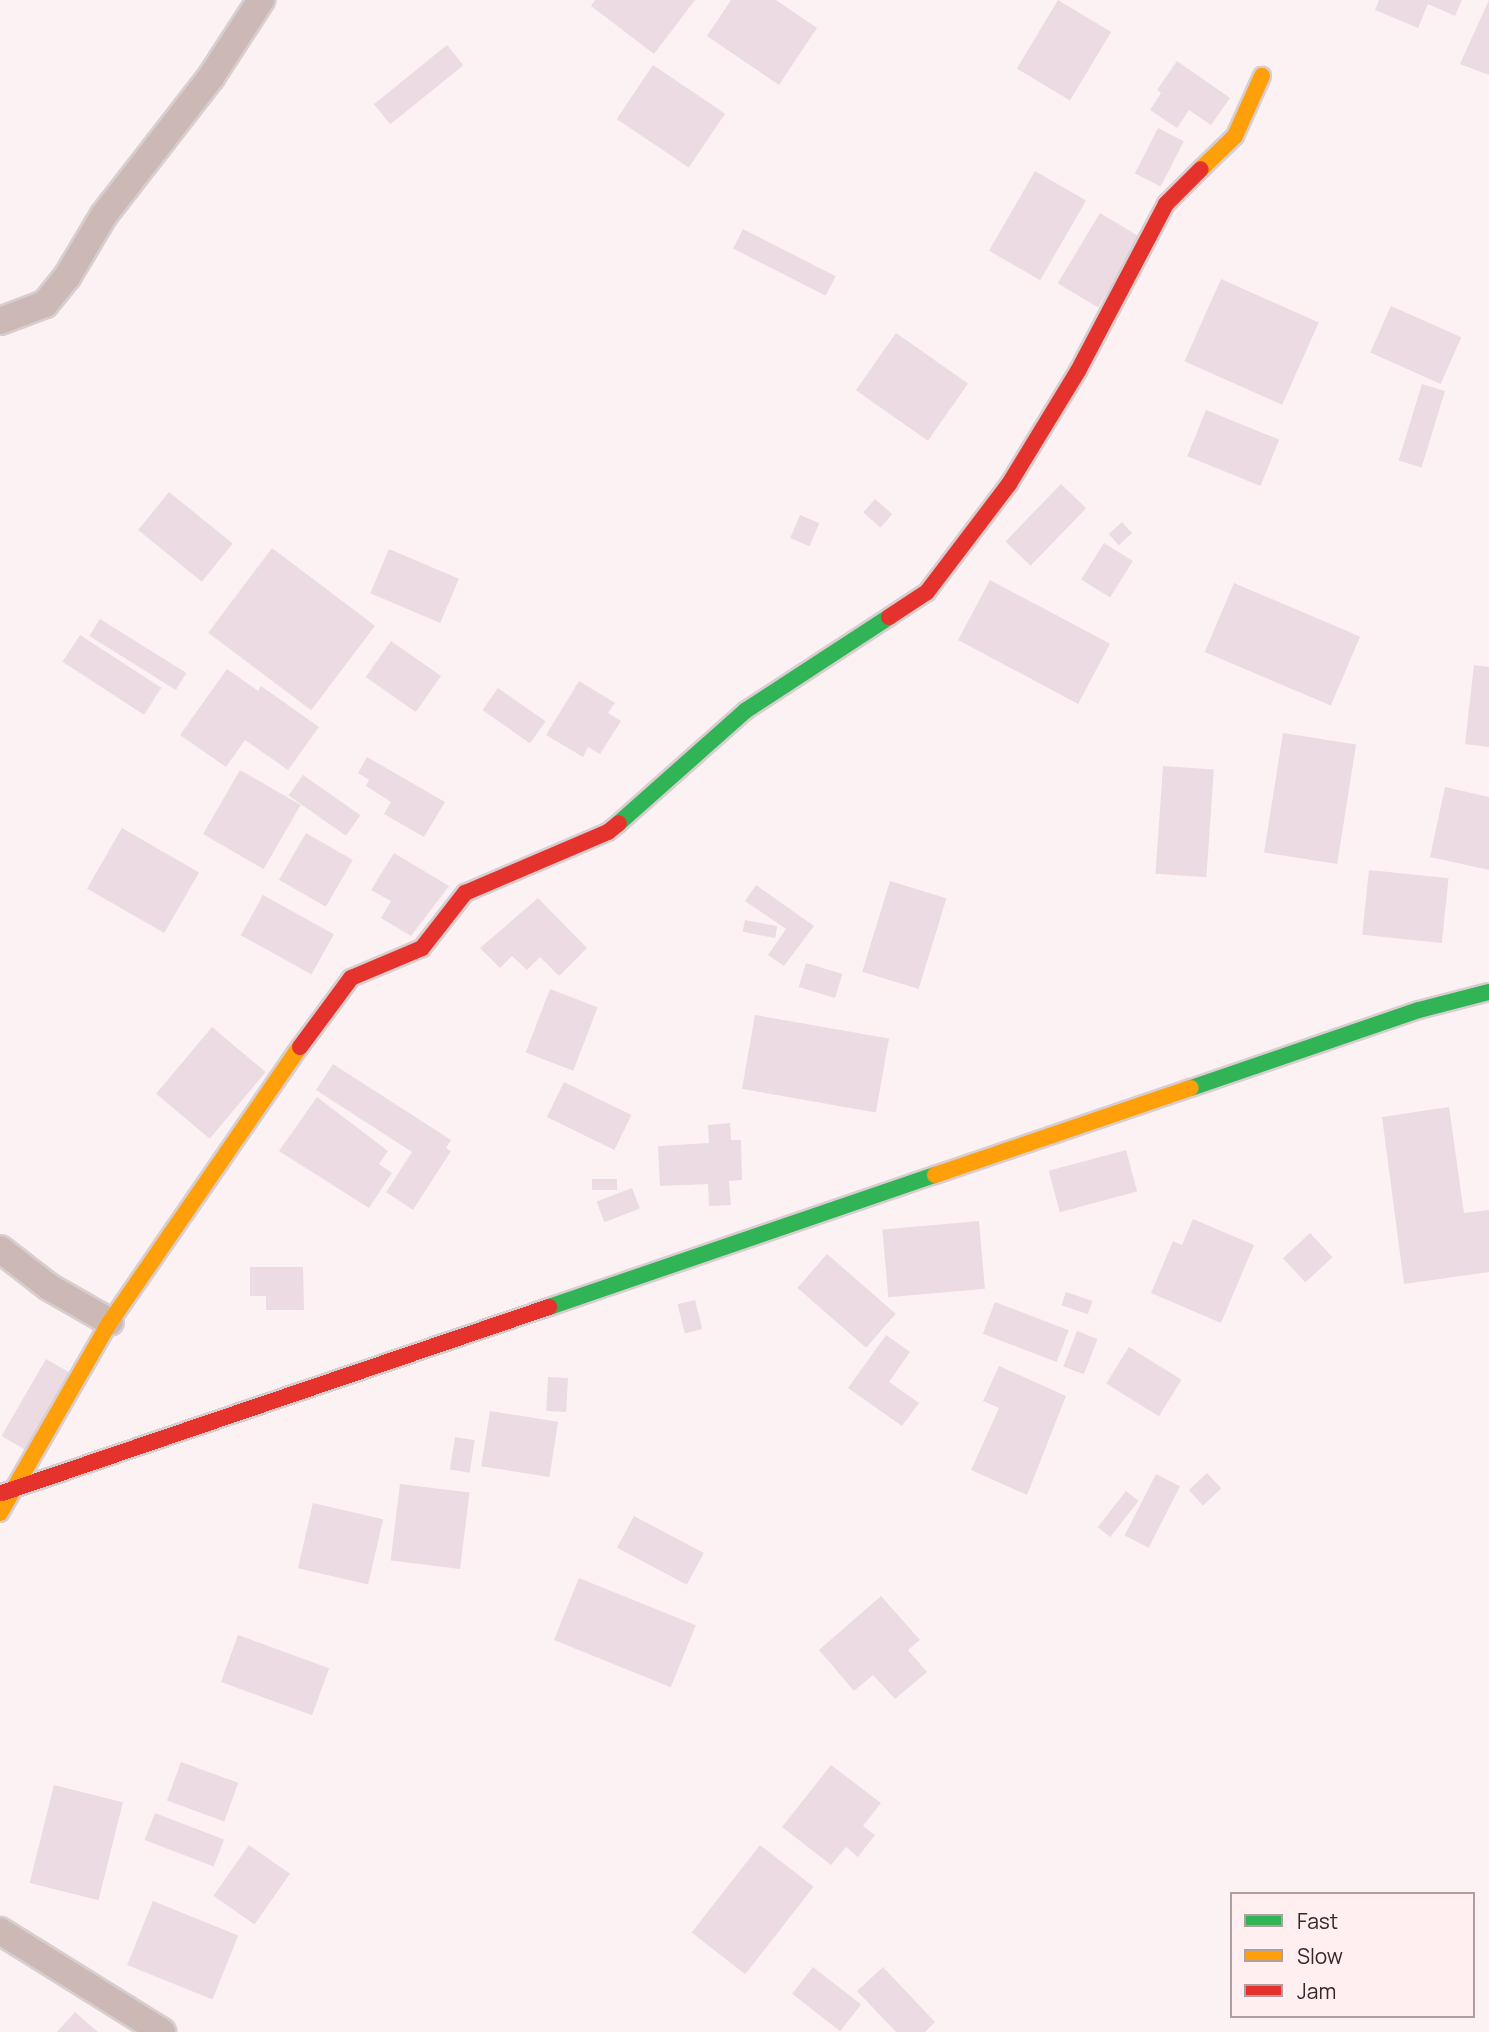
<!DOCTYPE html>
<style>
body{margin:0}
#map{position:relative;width:1489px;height:2032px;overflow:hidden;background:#fcf2f4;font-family:Manrope,sans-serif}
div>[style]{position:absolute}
.building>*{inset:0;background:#ecdbe2;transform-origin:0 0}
.roads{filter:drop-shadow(2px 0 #d8ced0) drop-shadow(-2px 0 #d8ced0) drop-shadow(0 2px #d8ced0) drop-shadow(0 -2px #d8ced0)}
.street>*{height:26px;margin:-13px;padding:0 13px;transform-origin:13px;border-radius:13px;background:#ccb8b5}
.fast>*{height:16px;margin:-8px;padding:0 8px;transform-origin:8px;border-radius:8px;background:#30b455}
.slow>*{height:16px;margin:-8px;padding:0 8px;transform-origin:8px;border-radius:8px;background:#ff9f0a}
.jam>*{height:16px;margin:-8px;padding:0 8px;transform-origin:8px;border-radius:8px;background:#e5322d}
span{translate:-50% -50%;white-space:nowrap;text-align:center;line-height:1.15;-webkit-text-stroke:5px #ffeff0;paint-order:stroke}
.legend{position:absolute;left:1230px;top:1892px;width:245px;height:126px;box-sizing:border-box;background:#ffeff0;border:2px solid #af9fa1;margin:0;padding:9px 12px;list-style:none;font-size:21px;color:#36282a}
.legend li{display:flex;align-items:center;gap:14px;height:35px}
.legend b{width:35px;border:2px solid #af9fa1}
</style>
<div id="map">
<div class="building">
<i style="clip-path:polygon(595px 0,695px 0,654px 54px,591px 6px)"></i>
<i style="clip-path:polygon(731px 0,776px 0,817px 28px,779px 85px,707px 36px)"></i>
<i style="left:1058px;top:0;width:62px;height:80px;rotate:31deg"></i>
<i style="clip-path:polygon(1379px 0,1462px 0,1455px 16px,1428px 4px,1418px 28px,1375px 10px)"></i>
<i style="clip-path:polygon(1489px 0,1489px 75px,1460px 64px)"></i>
<i style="left:447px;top:45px;width:26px;height:94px;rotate:51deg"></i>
<i style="clip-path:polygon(1177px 61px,1230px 98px,1211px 125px,1189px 110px,1177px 128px,1150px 110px,1161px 93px,1157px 90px)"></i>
<i style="left:653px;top:65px;width:87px;height:65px;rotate:34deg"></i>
<i style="left:1158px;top:128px;width:29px;height:51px;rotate:27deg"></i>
<i style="left:1035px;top:171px;width:59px;height:92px;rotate:30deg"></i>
<i style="left:1100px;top:213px;width:47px;height:82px;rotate:31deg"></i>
<i style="left:743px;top:229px;width:104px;height:22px;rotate:27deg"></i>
<i style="left:1221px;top:279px;width:107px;height:90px;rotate:24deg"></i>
<i style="left:1391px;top:306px;width:77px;height:51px;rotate:24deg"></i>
<i style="left:896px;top:333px;width:88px;height:70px;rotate:35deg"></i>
<i style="left:1422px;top:384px;width:24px;height:80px;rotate:17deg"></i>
<i style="left:1206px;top:410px;width:79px;height:50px;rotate:22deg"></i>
<i style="left:1061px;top:484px;width:35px;height:80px;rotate:44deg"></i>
<i style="left:169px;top:492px;width:82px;height:49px;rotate:39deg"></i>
<i style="left:875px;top:499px;width:23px;height:18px;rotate:41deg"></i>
<i style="left:800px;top:515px;width:21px;height:25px;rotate:23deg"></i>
<i style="left:1122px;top:522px;width:15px;height:18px;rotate:48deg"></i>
<i style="left:1104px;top:543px;width:34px;height:43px;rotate:32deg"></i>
<i style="left:272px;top:548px;width:129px;height:106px;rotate:37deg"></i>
<i style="left:389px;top:549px;width:76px;height:48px;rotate:23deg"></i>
<i style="left:990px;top:580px;width:136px;height:68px;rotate:28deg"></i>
<i style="left:1234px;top:583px;width:137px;height:75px;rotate:23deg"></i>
<i style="left:100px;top:619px;width:102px;height:20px;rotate:32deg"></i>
<i style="left:80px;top:635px;width:97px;height:32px;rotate:33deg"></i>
<i style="left:391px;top:641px;width:61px;height:44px;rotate:35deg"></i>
<i style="clip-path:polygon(1474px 665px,1489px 667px,1489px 747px,1465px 744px)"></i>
<i style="clip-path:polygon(227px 669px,258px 691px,261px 686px,319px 727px,288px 770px,245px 740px,226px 767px,180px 735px)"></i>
<i style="clip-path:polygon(579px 681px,615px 703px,608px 713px,621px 721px,600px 754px,588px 747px,583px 757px,546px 735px)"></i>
<i style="left:498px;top:688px;width:58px;height:27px;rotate:35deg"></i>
<i style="left:1283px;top:733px;width:74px;height:121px;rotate:9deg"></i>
<i style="clip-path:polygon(367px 757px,445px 802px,424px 837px,384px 814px,391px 802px,366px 786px,369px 780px,358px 773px)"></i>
<i style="left:1163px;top:766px;width:51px;height:108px;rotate:4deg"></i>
<i style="left:240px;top:770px;width:70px;height:74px;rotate:30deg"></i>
<i style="left:303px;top:775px;width:70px;height:25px;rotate:35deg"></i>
<i style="clip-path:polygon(1445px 787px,1489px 797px,1489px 870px,1430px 857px)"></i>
<i style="left:122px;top:828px;width:89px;height:70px;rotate:30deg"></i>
<i style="left:306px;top:833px;width:54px;height:54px;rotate:30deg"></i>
<i style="clip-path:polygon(394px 853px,449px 886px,411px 936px,381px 918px,391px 901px,371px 890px)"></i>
<i style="left:1369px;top:870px;width:80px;height:65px;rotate:6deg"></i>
<i style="left:890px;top:881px;width:59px;height:95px;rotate:17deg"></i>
<i style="clip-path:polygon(756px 885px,814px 926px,784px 966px,768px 955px,786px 929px,745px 901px)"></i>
<i style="left:263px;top:895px;width:81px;height:46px;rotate:29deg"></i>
<i style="clip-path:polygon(538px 898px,587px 948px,559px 976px,540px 957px,527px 970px,512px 956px,500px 968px,480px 948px)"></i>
<i style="left:745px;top:920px;width:33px;height:12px;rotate:11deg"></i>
<i style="left:806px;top:963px;width:38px;height:25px;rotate:17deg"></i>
<i style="left:550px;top:989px;width:51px;height:68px;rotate:21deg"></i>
<i style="left:755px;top:1015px;width:136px;height:75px;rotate:10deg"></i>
<i style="left:212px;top:1027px;width:70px;height:87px;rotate:40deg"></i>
<i style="clip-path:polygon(333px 1064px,451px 1140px,446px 1148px,451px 1151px,413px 1210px,386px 1192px,412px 1152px,316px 1090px)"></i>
<i style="left:564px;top:1082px;width:75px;height:39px;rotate:26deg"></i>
<i style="clip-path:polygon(317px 1097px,388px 1151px,379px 1164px,392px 1173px,369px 1208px,279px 1151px)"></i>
<i style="clip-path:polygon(1449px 1107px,1464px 1213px,1489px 1210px,1489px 1272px,1404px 1284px,1382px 1117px)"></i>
<i style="clip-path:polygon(730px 1123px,731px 1140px,741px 1140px,742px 1180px,729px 1181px,731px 1205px,709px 1206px,708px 1184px,660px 1186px,658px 1146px,709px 1143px,708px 1125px)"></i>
<i style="left:1126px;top:1150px;width:43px;height:80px;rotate:75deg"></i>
<i style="left:592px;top:1179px;width:25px;height:11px"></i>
<i style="left:632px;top:1188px;width:22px;height:38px;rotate:69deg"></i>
<i style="clip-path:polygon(1193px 1219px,1254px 1245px,1221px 1323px,1151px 1293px,1173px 1241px,1182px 1245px)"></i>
<i style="left:979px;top:1221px;width:68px;height:97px;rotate:85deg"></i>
<i style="left:1310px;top:1233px;width:33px;height:37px;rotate:47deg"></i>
<i style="left:827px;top:1254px;width:91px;height:45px;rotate:41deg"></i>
<i style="clip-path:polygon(250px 1267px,303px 1267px,304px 1310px,266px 1310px,266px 1296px,250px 1296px)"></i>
<i style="left:1066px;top:1292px;width:28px;height:14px;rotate:19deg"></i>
<i style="left:695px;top:1300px;width:30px;height:18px;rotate:76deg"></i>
<i style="left:995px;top:1302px;width:79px;height:34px;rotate:21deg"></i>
<i style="left:1077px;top:1331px;width:22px;height:38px;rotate:21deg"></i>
<i style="clip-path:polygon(886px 1335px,910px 1352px,889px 1382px,919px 1403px,902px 1426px,848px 1388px)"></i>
<i style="left:1129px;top:1347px;width:62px;height:43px;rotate:32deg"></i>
<i style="left:46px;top:1359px;width:30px;height:89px;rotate:30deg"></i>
<i style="clip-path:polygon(999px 1366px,1066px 1396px,1027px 1495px,971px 1470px,999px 1408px,983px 1401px)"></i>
<i style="left:548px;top:1377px;width:20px;height:34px;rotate:3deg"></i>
<i style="left:490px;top:1411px;width:69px;height:56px;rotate:9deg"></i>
<i style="left:455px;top:1437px;width:20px;height:33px;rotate:9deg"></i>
<i style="left:1207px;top:1473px;width:21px;height:25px;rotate:47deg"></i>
<i style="left:1156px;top:1474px;width:27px;height:69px;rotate:27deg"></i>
<i style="left:400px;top:1484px;width:70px;height:77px;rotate:7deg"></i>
<i style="left:1126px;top:1491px;width:16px;height:46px;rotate:38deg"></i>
<i style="left:313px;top:1503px;width:72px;height:67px;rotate:13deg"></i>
<i style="left:634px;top:1516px;width:79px;height:36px;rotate:28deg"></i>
<i style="left:579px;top:1578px;width:126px;height:67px;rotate:22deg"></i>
<i style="clip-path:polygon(881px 1596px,920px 1640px,908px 1650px,927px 1672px,895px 1699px,873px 1675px,854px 1691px,819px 1650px)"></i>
<i style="left:238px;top:1635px;width:97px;height:50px;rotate:20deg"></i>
<i style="left:181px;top:1762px;width:61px;height:41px;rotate:20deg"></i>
<i style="clip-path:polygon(831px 1765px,881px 1803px,863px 1826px,875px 1835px,858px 1857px,846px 1847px,831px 1865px,782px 1827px)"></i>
<i style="left:54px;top:1785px;width:71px;height:101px;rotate:14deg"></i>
<i style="left:155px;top:1813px;width:74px;height:29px;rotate:21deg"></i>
<i style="left:249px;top:1845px;width:50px;height:62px;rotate:35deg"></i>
<i style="left:760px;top:1845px;width:68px;height:111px;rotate:38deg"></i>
<i style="left:153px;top:1901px;width:92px;height:69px;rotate:22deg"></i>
<i style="left:813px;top:1967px;width:61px;height:34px;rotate:38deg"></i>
<i style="clip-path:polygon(883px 1967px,935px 2022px,925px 2032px,896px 2032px,857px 1991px)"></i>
<i style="clip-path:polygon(75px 2012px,98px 2032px,57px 2032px)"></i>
</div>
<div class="roads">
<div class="street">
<i style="left:0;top:321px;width:48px;rotate:-20.7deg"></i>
<i style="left:45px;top:304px;width:35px;rotate:-51deg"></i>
<i style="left:67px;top:277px;width:72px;rotate:-59.2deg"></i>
<i style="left:104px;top:215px;width:175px;rotate:-52.2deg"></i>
<i style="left:211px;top:77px;width:92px;rotate:-57deg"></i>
<i style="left:0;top:1249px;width:62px;rotate:37.8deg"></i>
<i style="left:49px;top:1287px;width:70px;rotate:29.8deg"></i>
<i style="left:0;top:1931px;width:191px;rotate:31.9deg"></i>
</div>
<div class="fast">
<i style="left:619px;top:823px;width:169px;rotate:-41.6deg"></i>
<i style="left:745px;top:711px;width:172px;rotate:-33.1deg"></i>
<i style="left:1191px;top:1088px;width:241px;rotate:-18.9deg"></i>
<i style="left:1419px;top:1010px;width:72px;rotate:-14.4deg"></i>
<i style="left:549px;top:1307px;width:408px;rotate:-18.9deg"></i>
</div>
<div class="slow">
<i style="left:1201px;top:169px;width:47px;rotate:-44.1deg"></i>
<i style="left:1235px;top:136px;width:66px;rotate:-65.8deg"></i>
<i style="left:935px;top:1175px;width:270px;rotate:-18.8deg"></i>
<i style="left:0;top:1513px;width:220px;rotate:-60.1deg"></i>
<i style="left:110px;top:1322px;width:334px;rotate:-55.4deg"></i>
</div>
<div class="jam">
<i style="left:889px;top:617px;width:45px;rotate:-33.3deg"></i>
<i style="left:927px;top:592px;width:136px;rotate:-52.8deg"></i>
<i style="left:1009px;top:484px;width:132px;rotate:-58.6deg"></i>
<i style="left:1078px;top:371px;width:189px;rotate:-62.2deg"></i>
<i style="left:1166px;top:204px;width:49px;rotate:-45deg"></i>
<i style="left:300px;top:1047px;width:86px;rotate:-53.5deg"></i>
<i style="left:351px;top:978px;width:77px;rotate:-22.9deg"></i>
<i style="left:422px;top:948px;width:70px;rotate:-52deg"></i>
<i style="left:465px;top:893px;width:155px;rotate:-23.1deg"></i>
<i style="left:608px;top:832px;width:14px;rotate:-39deg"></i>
<i style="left:2px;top:1493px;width:578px;rotate:-18.78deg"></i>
</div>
</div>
<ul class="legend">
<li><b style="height:9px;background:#30b455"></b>Fast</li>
<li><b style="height:9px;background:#ff9f0a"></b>Slow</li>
<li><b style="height:9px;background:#e5322d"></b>Jam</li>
</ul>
</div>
